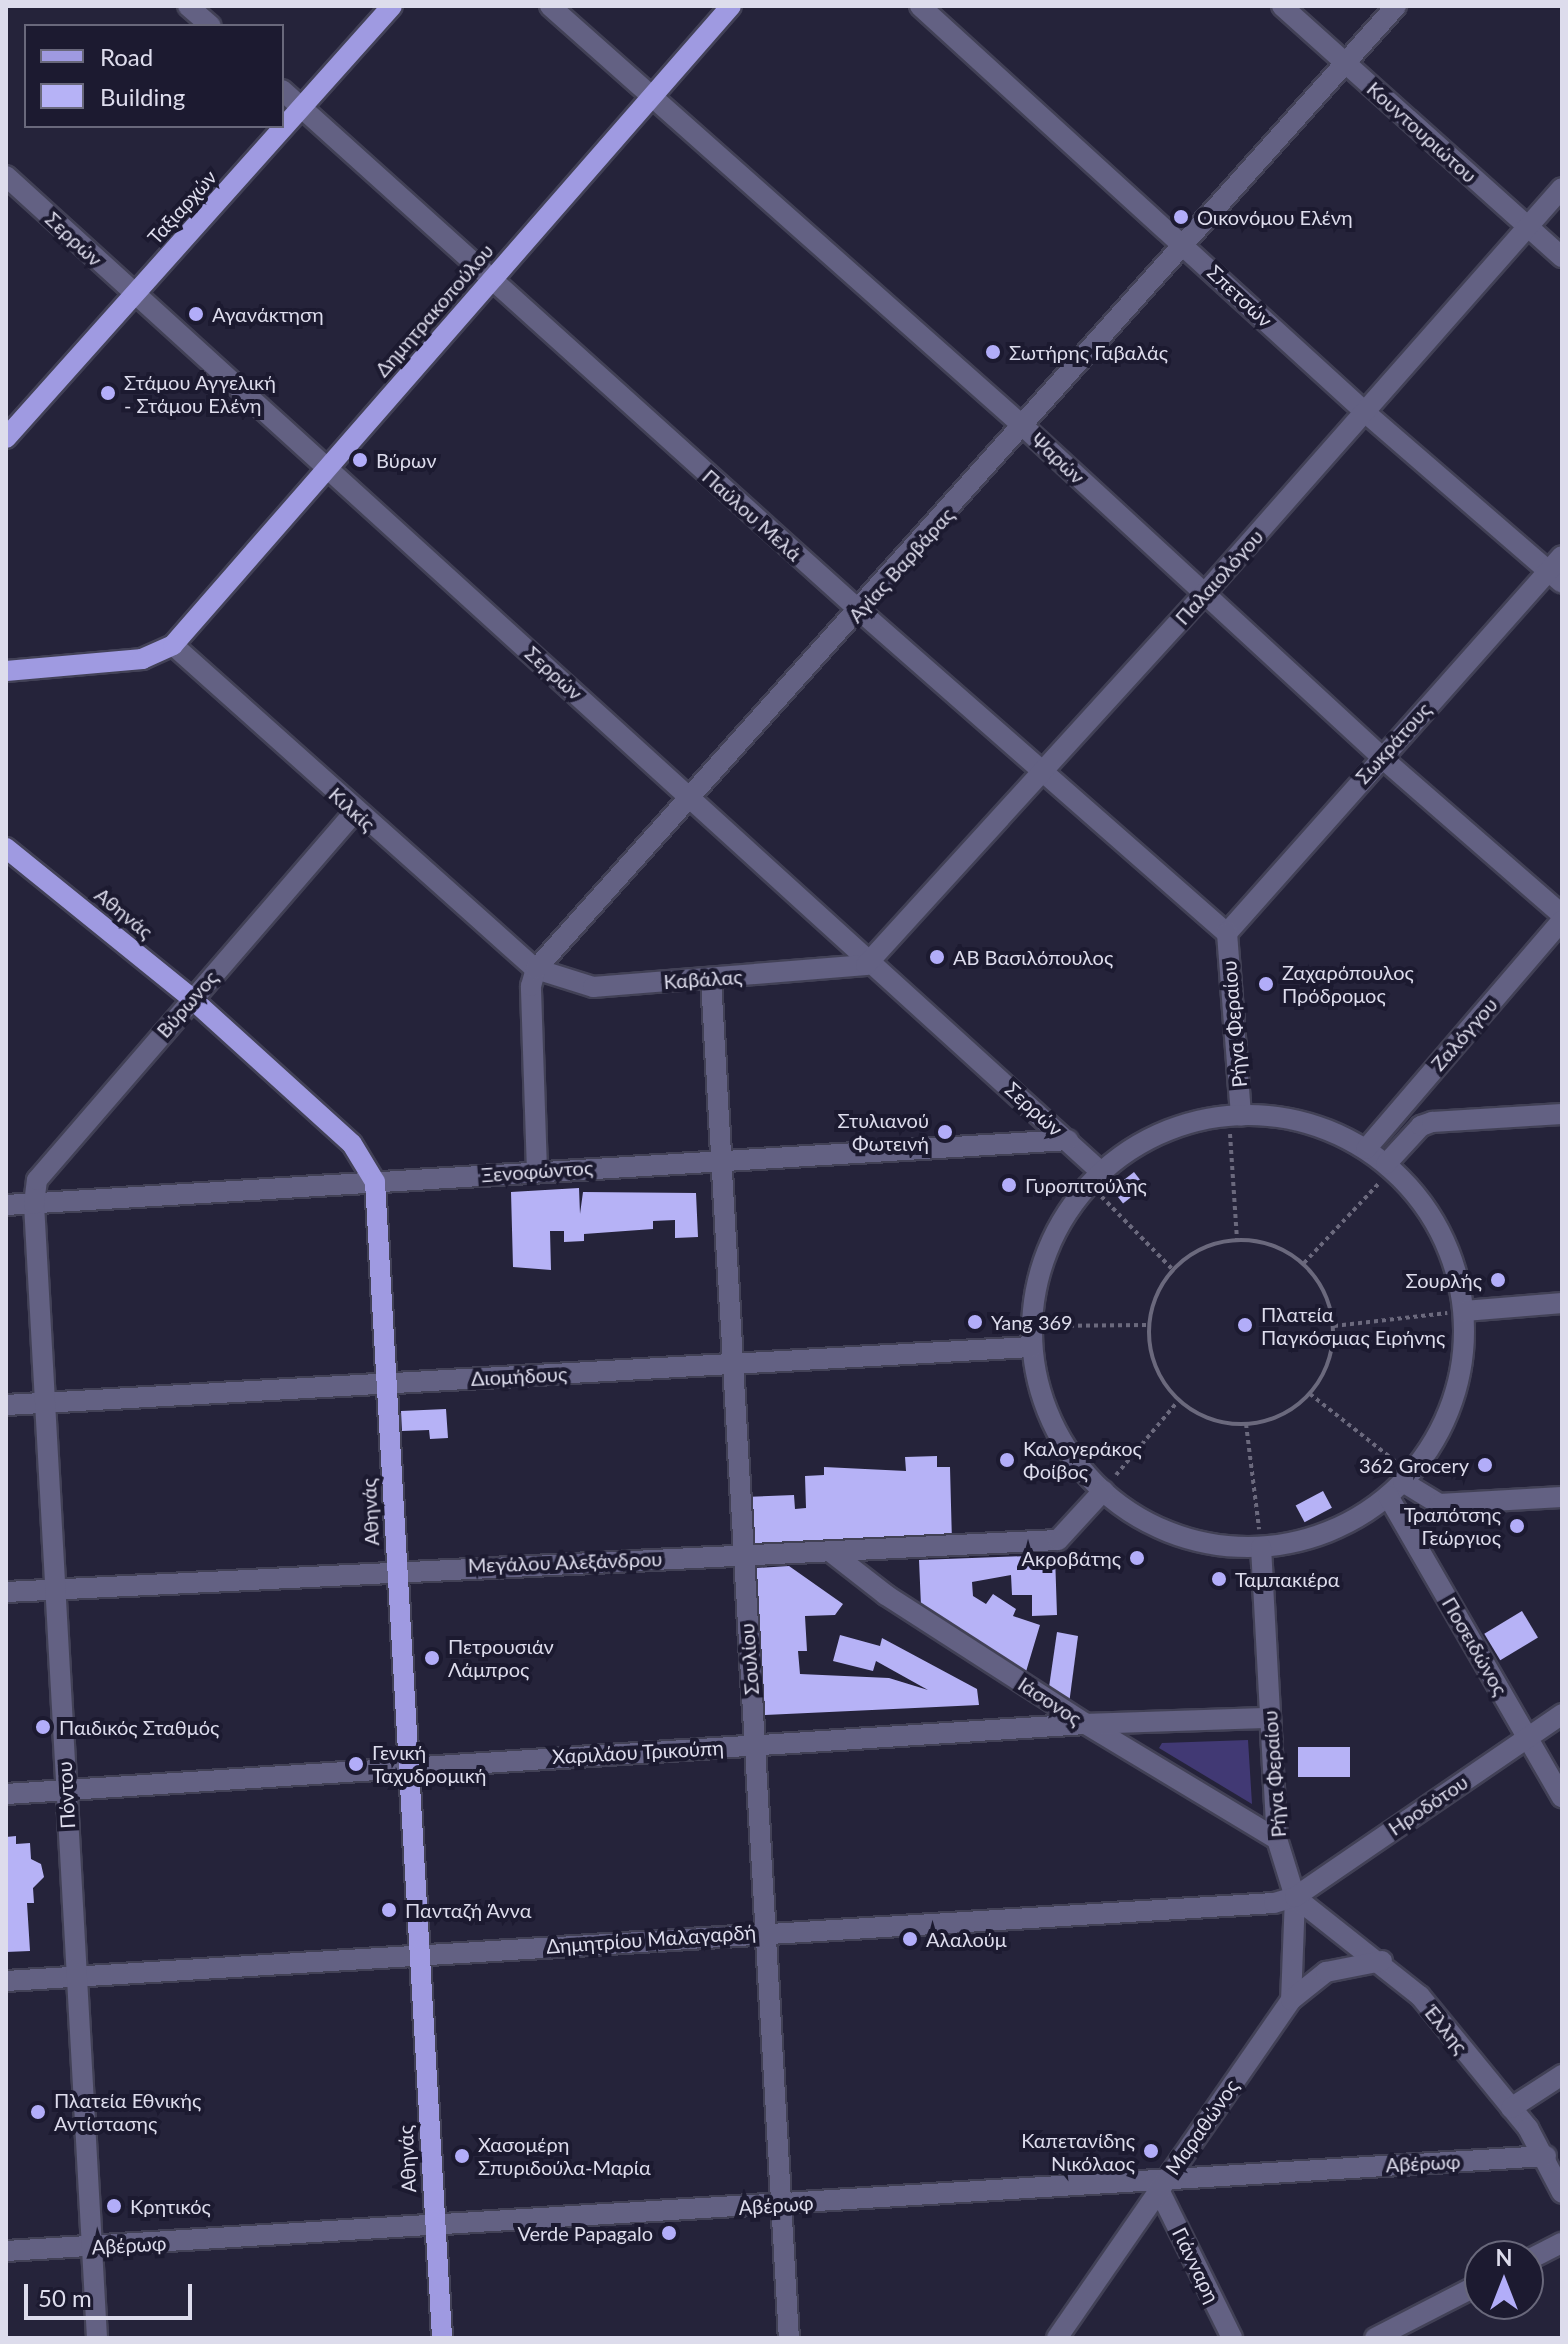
<!DOCTYPE html>
<meta charset="utf-8">
<style>
body{margin:0}
#map{position:relative;width:1568px;height:2344px;overflow:hidden;background:#25233a;font-family:Lato,sans-serif}
div>[style]{position:absolute}
.green>*{inset:0;background:#413974}
.building>*{inset:0;background:#b6b2f6;transform-origin:0 0}
.path>*{height:4px;margin-top:-2px;transform-origin:0;background:repeating-linear-gradient(90deg,#6b697d 0 4px,transparent 0 8px)}
.path>.ring{margin:-2px;padding:0;box-sizing:content-box;background:none;border:4px solid #6b697d;border-radius:50%}
.roads{filter:drop-shadow(2px 0 #424156) drop-shadow(-2px 0 #424156) drop-shadow(0 2px #424156) drop-shadow(0 -2px #424156)}
.minor>*{height:20px;margin:-10px;padding:0 10px;transform-origin:10px;border-radius:10px;background:#636183}
.minor>.ring{margin:-10px;padding:0;box-sizing:content-box;background:none;border:20px solid #636183;border-radius:50%}
.major>*{height:20px;margin:-10px;padding:0 10px;transform-origin:10px;border-radius:10px;background:#9f9ae1}
.dots>*{width:22px;height:22px;translate:-50% -50%;box-sizing:border-box;border:4px solid #1c1a30;border-radius:50%}
span{translate:-50% -50%;white-space:nowrap;text-align:center;line-height:1.15;-webkit-text-stroke:8px #1c1a30;paint-order:stroke}
.street-label{font-size:20px;color:#dddcec}
.poi-label{font-size:20px;color:#dddcec}
.left{translate:0 -50%;text-align:left}
.right{translate:-100% -50%;text-align:right}
.frame{position:absolute;inset:0;border:8px solid #dddcec;pointer-events:none}
.legend{position:absolute;left:24px;top:24px;width:260px;height:104px;box-sizing:border-box;background:#1c1a30;border:2px solid #69687b;margin:0;padding:10px 14px;list-style:none;font-size:24px;color:#dddcec}
.legend li{display:flex;align-items:center;gap:16px;height:40px}
.legend b{width:40px;border:2px solid #69687b}
.north{position:absolute;left:1464px;top:2240px;width:80px;height:80px;box-sizing:border-box;background:#1c1a30;border:2px solid #69687b;border-radius:50%;rotate:0deg;font-size:22px;font-weight:700;line-height:32px;text-align:center;color:#dddcec}
.north::after{content:'';display:block;margin:auto;width:28px;height:36px;background:#b2adf9;clip-path:polygon(50% 0,100% 100%,50% 72%,0 100%)}
.scale{position:absolute;left:24px;top:2284px;width:168px;height:36px;box-sizing:border-box;border:4px solid #dddcec;border-top:0;padding-left:10px;font-size:24px;line-height:28px;white-space:nowrap;color:#dddcec;-webkit-text-stroke:6px #1c1a30;paint-order:stroke}
</style>
<div id="map">
<div class="green">
<i style="clip-path:polygon(1248px 1740px,1252px 1804px,1159px 1748px,1162px 1743px)"></i>
</div>
<div class="building">
<i style="left:1134px;top:1172px;width:18px;height:28px;rotate:52deg"></i>
<i style="clip-path:polygon(579px 1188px,580px 1214px,583px 1192px,696px 1193px,698px 1237px,675px 1238px,675px 1220px,653px 1221px,653px 1229px,584px 1234px,584px 1241px,564px 1242px,564px 1231px,550px 1231px,551px 1270px,513px 1267px,511px 1192px)"></i>
<i style="clip-path:polygon(446px 1409px,448px 1438px,430px 1439px,429px 1430px,402px 1431px,401px 1411px)"></i>
<i style="clip-path:polygon(937px 1456px,937px 1467px,950px 1467px,952px 1542px,747px 1549px,745px 1497px,794px 1495px,795px 1509px,806px 1508px,805px 1476px,824px 1475px,824px 1467px,906px 1471px,905px 1457px)"></i>
<i style="left:1323px;top:1491px;width:19px;height:31px;rotate:62deg"></i>
<i style="clip-path:polygon(1055px 1555px,1057px 1615px,1032px 1616px,1032px 1595px,1012px 1595px,1011px 1575px,972px 1582px,973px 1596px,986px 1604px,993px 1594px,1016px 1609px,1013px 1616px,1040px 1625px,1025px 1675px,921px 1606px,919px 1560px)"></i>
<i style="clip-path:polygon(789px 1566px,843px 1604px,835px 1615px,805px 1616px,807px 1651px,798px 1651px,800px 1674px,889px 1678px,928px 1690px,876px 1661px,873px 1671px,833px 1661px,840px 1635px,880px 1646px,882px 1638px,977px 1689px,979px 1705px,765px 1715px,756px 1568px)"></i>
<i style="left:1522px;top:1611px;width:31px;height:44px;rotate:59deg"></i>
<i style="clip-path:polygon(1057px 1632px,1078px 1636px,1069px 1704px,1048px 1694px)"></i>
<i style="left:1350px;top:1747px;width:30px;height:52px;rotate:90deg"></i>
<i style="clip-path:polygon(16px 1836px,16px 1844px,30px 1843px,31px 1859px,41px 1864px,44px 1877px,33px 1888px,34px 1903px,27px 1903px,30px 1951px,6px 1952px,6px 1837px)"></i>
</div>
<div class="path">
<i style="left:1230px;top:1134px;width:105px;rotate:86.2deg"></i>
<i style="left:1096px;top:1191px;width:109px;rotate:45.7deg"></i>
<i class="ring" style="left:1149px;top:1240px;width:180px;height:180px"></i>
<i style="left:1304px;top:1263px;width:110px;rotate:-46.8deg"></i>
<i style="left:1038px;top:1326px;width:110px;rotate:-0.5deg"></i>
<i style="left:1334px;top:1326px;width:114px;rotate:-6.6deg"></i>
<i style="left:1310px;top:1394px;width:110px;rotate:38.3deg"></i>
<i style="left:1246px;top:1424px;width:106px;rotate:82.9deg"></i>
<i style="left:1116px;top:1475px;width:98px;rotate:-50deg"></i>
</div>
<div class="roads">
<div class="minor">
<i style="left:188px;top:6px;width:30px;rotate:41deg"></i>
<i style="left:550px;top:6px;width:634px;rotate:41.61deg"></i>
<i style="left:1024px;top:427px;width:485px;rotate:42.7deg"></i>
<i style="left:1380px;top:756px;width:242px;rotate:41.1deg"></i>
<i style="left:920px;top:6px;width:604px;rotate:42.38deg"></i>
<i style="left:1366px;top:413px;width:259px;rotate:40.9deg"></i>
<i style="left:1282px;top:6px;width:376px;rotate:41.9deg"></i>
<i style="left:282px;top:90px;width:778px;rotate:42.03deg"></i>
<i style="left:860px;top:611px;width:488px;rotate:41.3deg"></i>
<i style="left:6px;top:176px;width:1480px;rotate:42.29deg"></i>
<i style="left:173px;top:645px;width:487px;rotate:41.8deg"></i>
<i style="left:536px;top:969px;width:60px;rotate:17.5deg"></i>
<i style="left:593px;top:987px;width:274px;rotate:-4.6deg"></i>
<i style="left:866px;top:965px;width:502px;rotate:-47.66deg"></i>
<i style="left:1204px;top:594px;width:541px;rotate:-48.6deg"></i>
<i style="left:1227px;top:933px;width:504px;rotate:-48.38deg"></i>
<i style="left:1227px;top:933px;width:183px;rotate:85.6deg"></i>
<i style="left:711px;top:979px;width:1361px;rotate:86.72deg"></i>
<i class="ring" style="left:1032px;top:1115px;width:412px;height:412px"></i>
<i style="left:1366px;top:1149px;width:301px;rotate:-49.4deg"></i>
<i style="left:1386px;top:1164px;width:52px;rotate:-47.4deg"></i>
<i style="left:1421px;top:1126px;width:12px;rotate:-20deg"></i>
<i style="left:1432px;top:1122px;width:130px;rotate:-3.5deg"></i>
<i style="left:537px;top:1171px;width:185px;rotate:-91.9deg"></i>
<i style="left:531px;top:986px;width:18px;rotate:-74deg"></i>
<i style="left:536px;top:969px;width:1291px;rotate:-48.23deg"></i>
<i style="left:6px;top:1205px;width:1064px;rotate:-3.5deg"></i>
<i style="left:1465px;top:1311px;width:97px;rotate:-4.7deg"></i>
<i style="left:6px;top:1405px;width:1028px;rotate:-3.24deg"></i>
<i style="left:1403px;top:1482px;width:42px;rotate:31.4deg"></i>
<i style="left:1439px;top:1504px;width:123px;rotate:-3.3deg"></i>
<i style="left:1388px;top:1496px;width:348px;rotate:60deg"></i>
<i style="left:1261px;top:1547px;width:292px;rotate:86.9deg"></i>
<i style="left:1277px;top:1839px;width:61px;rotate:72.8deg"></i>
<i style="left:1295px;top:1897px;width:103px;rotate:92.2deg"></i>
<i style="left:831px;top:1552px;width:70px;rotate:38deg"></i>
<i style="left:886px;top:1595px;width:238px;rotate:32.8deg"></i>
<i style="left:1086px;top:1724px;width:223px;rotate:31.1deg"></i>
<i style="left:6px;top:1592px;width:1053px;rotate:-2.83deg"></i>
<i style="left:1058px;top:1540px;width:67px;rotate:-47.4deg"></i>
<i style="left:6px;top:1794px;width:1082px;rotate:-3.71deg"></i>
<i style="left:1086px;top:1724px;width:184px;rotate:-1.9deg"></i>
<i style="left:1295px;top:1897px;width:159px;rotate:38.4deg"></i>
<i style="left:1420px;top:1996px;width:171px;rotate:50.7deg"></i>
<i style="left:1528px;top:2128px;width:73px;rotate:62.4deg"></i>
<i style="left:6px;top:1981px;width:1270px;rotate:-3.52deg"></i>
<i style="left:1274px;top:1903px;width:22px;rotate:-16deg"></i>
<i style="left:1295px;top:1897px;width:324px;rotate:-34.4deg"></i>
<i style="left:1511px;top:2108px;width:61px;rotate:-32.9deg"></i>
<i style="left:1160px;top:2192px;width:163px;rotate:63.7deg"></i>
<i style="left:6px;top:2251px;width:1543px;rotate:-3.53deg"></i>
<i style="left:1528px;top:2260px;width:38px;rotate:-27deg"></i>
<i style="left:97px;top:2338px;width:1136px;rotate:-93.18deg"></i>
<i style="left:34px;top:1204px;width:24px;rotate:-83deg"></i>
<i style="left:37px;top:1180px;width:486px;rotate:-49.2deg"></i>
<i style="left:1057px;top:2338px;width:411px;rotate:-55.3deg"></i>
<i style="left:1291px;top:2000px;width:45px;rotate:-38.7deg"></i>
<i style="left:1326px;top:1972px;width:57px;rotate:-11.1deg"></i>
<i style="left:1375px;top:2338px;width:118px;rotate:-27.2deg"></i>
</div>
<div class="major">
<i style="left:6px;top:438px;width:579px;rotate:-48.22deg"></i>
<i style="left:6px;top:671px;width:137px;rotate:-5deg"></i>
<i style="left:142px;top:659px;width:34px;rotate:-24deg"></i>
<i style="left:173px;top:645px;width:848px;rotate:-48.87deg"></i>
<i style="left:6px;top:848px;width:238px;rotate:39deg"></i>
<i style="left:191px;top:998px;width:217px;rotate:42.2deg"></i>
<i style="left:352px;top:1144px;width:44px;rotate:58.8deg"></i>
<i style="left:375px;top:1182px;width:1158px;rotate:86.68deg"></i>
</div>
</div>
<div class="dots">
<i style="left:1181px;top:217px;background:#b2adf9"></i>
<i style="left:196px;top:314px;background:#b2adf9"></i>
<i style="left:993px;top:352px;background:#b2adf9"></i>
<i style="left:108px;top:393px;background:#b2adf9"></i>
<i style="left:360px;top:460px;background:#b2adf9"></i>
<i style="left:937px;top:957px;background:#b2adf9"></i>
<i style="left:1266px;top:984px;background:#b2adf9"></i>
<i style="left:945px;top:1132px;background:#b2adf9"></i>
<i style="left:1009px;top:1185px;background:#b2adf9"></i>
<i style="left:1498px;top:1280px;background:#b2adf9"></i>
<i style="left:975px;top:1322px;background:#b2adf9"></i>
<i style="left:1245px;top:1325px;background:#b2adf9"></i>
<i style="left:1007px;top:1460px;background:#b2adf9"></i>
<i style="left:1485px;top:1465px;background:#b2adf9"></i>
<i style="left:1517px;top:1526px;background:#b2adf9"></i>
<i style="left:1137px;top:1558px;background:#b2adf9"></i>
<i style="left:1219px;top:1579px;background:#b2adf9"></i>
<i style="left:432px;top:1658px;background:#b2adf9"></i>
<i style="left:43px;top:1727px;background:#b2adf9"></i>
<i style="left:356px;top:1764px;background:#b2adf9"></i>
<i style="left:389px;top:1910px;background:#b2adf9"></i>
<i style="left:910px;top:1939px;background:#b2adf9"></i>
<i style="left:38px;top:2112px;background:#b2adf9"></i>
<i style="left:1151px;top:2151px;background:#b2adf9"></i>
<i style="left:462px;top:2156px;background:#b2adf9"></i>
<i style="left:114px;top:2206px;background:#b2adf9"></i>
<i style="left:669px;top:2233px;background:#b2adf9"></i>
</div>
<div class="street-label">
<span style="left:1422px;top:132px;rotate:42deg">Κουντουριώτου</span>
<span style="left:182px;top:207px;rotate:-48deg">Ταξιαρχών</span>
<span style="left:74px;top:239px;rotate:43deg">Σερρών</span>
<span style="left:1240px;top:296px;rotate:43deg">Σπετσών</span>
<span style="left:434px;top:310px;rotate:-49deg">Δημητρακοπούλου</span>
<span style="left:1058px;top:458px;rotate:43deg">Ψαρών</span>
<span style="left:752px;top:515px;rotate:42deg">Παύλου Μελά</span>
<span style="left:901px;top:565px;rotate:-48deg">Αγίας Βαρβάρας</span>
<span style="left:1219px;top:577px;rotate:-48deg">Παλαιολόγου</span>
<span style="left:554px;top:673px;rotate:42deg">Σερρών</span>
<span style="left:1393px;top:743px;rotate:-48deg">Σωκράτους</span>
<span style="left:352px;top:809px;rotate:42deg">Κιλκίς</span>
<span style="left:124px;top:913px;rotate:39deg">Αθηνάς</span>
<span style="left:703px;top:979px;rotate:-4deg">Καβάλας</span>
<span style="left:187px;top:1004px;rotate:-49deg">Βύρωνος</span>
<span style="left:1234px;top:1024px;rotate:-95deg">Ρήγα Φεραίου</span>
<span style="left:1464px;top:1034px;rotate:-49deg">Ζαλόγγου</span>
<span style="left:1034px;top:1109px;rotate:42deg">Σερρών</span>
<span style="left:537px;top:1171px;rotate:-4deg">Ξενοφώντος</span>
<span style="left:519px;top:1376px;rotate:-3deg">Διομήδους</span>
<span style="left:370px;top:1512px;rotate:-93deg">Αθηνάς</span>
<span style="left:565px;top:1562px;rotate:-2deg">Μεγάλου Αλεξάνδρου</span>
<span style="left:1475px;top:1646px;rotate:60deg">Ποσειδώνος</span>
<span style="left:749px;top:1659px;rotate:-94deg">Σουλίου</span>
<span style="left:1050px;top:1701px;rotate:33deg">Ιάσονος</span>
<span style="left:638px;top:1752px;rotate:-3deg">Χαριλάου Τρικούπη</span>
<span style="left:1274px;top:1774px;rotate:-94deg">Ρήγα Φεραίου</span>
<span style="left:66px;top:1795px;rotate:-93deg">Πόντου</span>
<span style="left:1428px;top:1805px;rotate:-34deg">Ηροδότου</span>
<span style="left:651px;top:1939px;rotate:-4deg">Δημητρίου Μαλαγαρδή</span>
<span style="left:1446px;top:2029px;rotate:51deg">Έλλης</span>
<span style="left:1202px;top:2127px;rotate:-55deg">Μαραθώνος</span>
<span style="left:407px;top:2159px;rotate:-93deg">Αθηνάς</span>
<span style="left:1423px;top:2163px;rotate:-3deg">Αβέρωφ</span>
<span style="left:776px;top:2205px;rotate:-4deg">Αβέρωφ</span>
<span style="left:129px;top:2245px;rotate:-3deg">Αβέρωφ</span>
<span style="left:1196px;top:2265px;rotate:64deg">Γιάνναρη</span>
</div>
<div class="poi-label">
<span class="left" style="left:1197px;top:217px">Οικονόμου Ελένη</span>
<span class="left" style="left:212px;top:314px">Αγανάκτηση</span>
<span class="left" style="left:1009px;top:352px">Σωτήρης Γαβαλάς</span>
<span class="left" style="left:124px;top:394px">Στάμου Αγγελική<br>- Στάμου Ελένη</span>
<span class="left" style="left:376px;top:460px">Βύρων</span>
<span class="left" style="left:953px;top:957px">ΑΒ Βασιλόπουλος</span>
<span class="left" style="left:1282px;top:984px">Ζαχαρόπουλος<br>Πρόδρομος</span>
<span class="right" style="left:929px;top:1132px">Στυλιανού<br>Φωτεινή</span>
<span class="left" style="left:1025px;top:1185px">Γυροπιτούλης</span>
<span class="right" style="left:1482px;top:1280px">Σουρλής</span>
<span class="left" style="left:1261px;top:1326px">Πλατεία<br>Παγκόσμιας Ειρήνης</span>
<span class="left" style="left:991px;top:1322px">Yang 369</span>
<span class="left" style="left:1023px;top:1460px">Καλογεράκος<br>Φοίβος</span>
<span class="right" style="left:1469px;top:1465px">362 Grocery</span>
<span class="right" style="left:1501px;top:1526px">Τραπότσης<br>Γεώργιος</span>
<span class="right" style="left:1121px;top:1558px">Ακροβάτης</span>
<span class="left" style="left:1235px;top:1579px">Ταμπακιέρα</span>
<span class="left" style="left:448px;top:1658px">Πετρουσιάν<br>Λάμπρος</span>
<span class="left" style="left:59px;top:1727px">Παιδικός Σταθμός</span>
<span class="left" style="left:372px;top:1764px">Γενική<br>Ταχυδρομική</span>
<span class="left" style="left:405px;top:1910px">Πανταζή Άννα</span>
<span class="left" style="left:926px;top:1939px">Αλαλούμ</span>
<span class="left" style="left:54px;top:2112px">Πλατεία Εθνικής<br>Αντίστασης</span>
<span class="right" style="left:1135px;top:2152px">Καπετανίδης<br>Νικόλαος</span>
<span class="left" style="left:478px;top:2156px">Χασομέρη<br>Σπυριδούλα-Μαρία</span>
<span class="left" style="left:130px;top:2206px">Κρητικός</span>
<span class="right" style="left:653px;top:2233px">Verde Papagalo</span>
</div>
<div class="frame"></div>
<ul class="legend">
<li><b style="height:10px;background:#9f9ae1"></b>Road</li>
<li><b style="height:22px;background:#b6b2f6"></b>Building</li>
</ul>
<div class="north">N</div>
<div class="scale">50 m</div>
</div>
